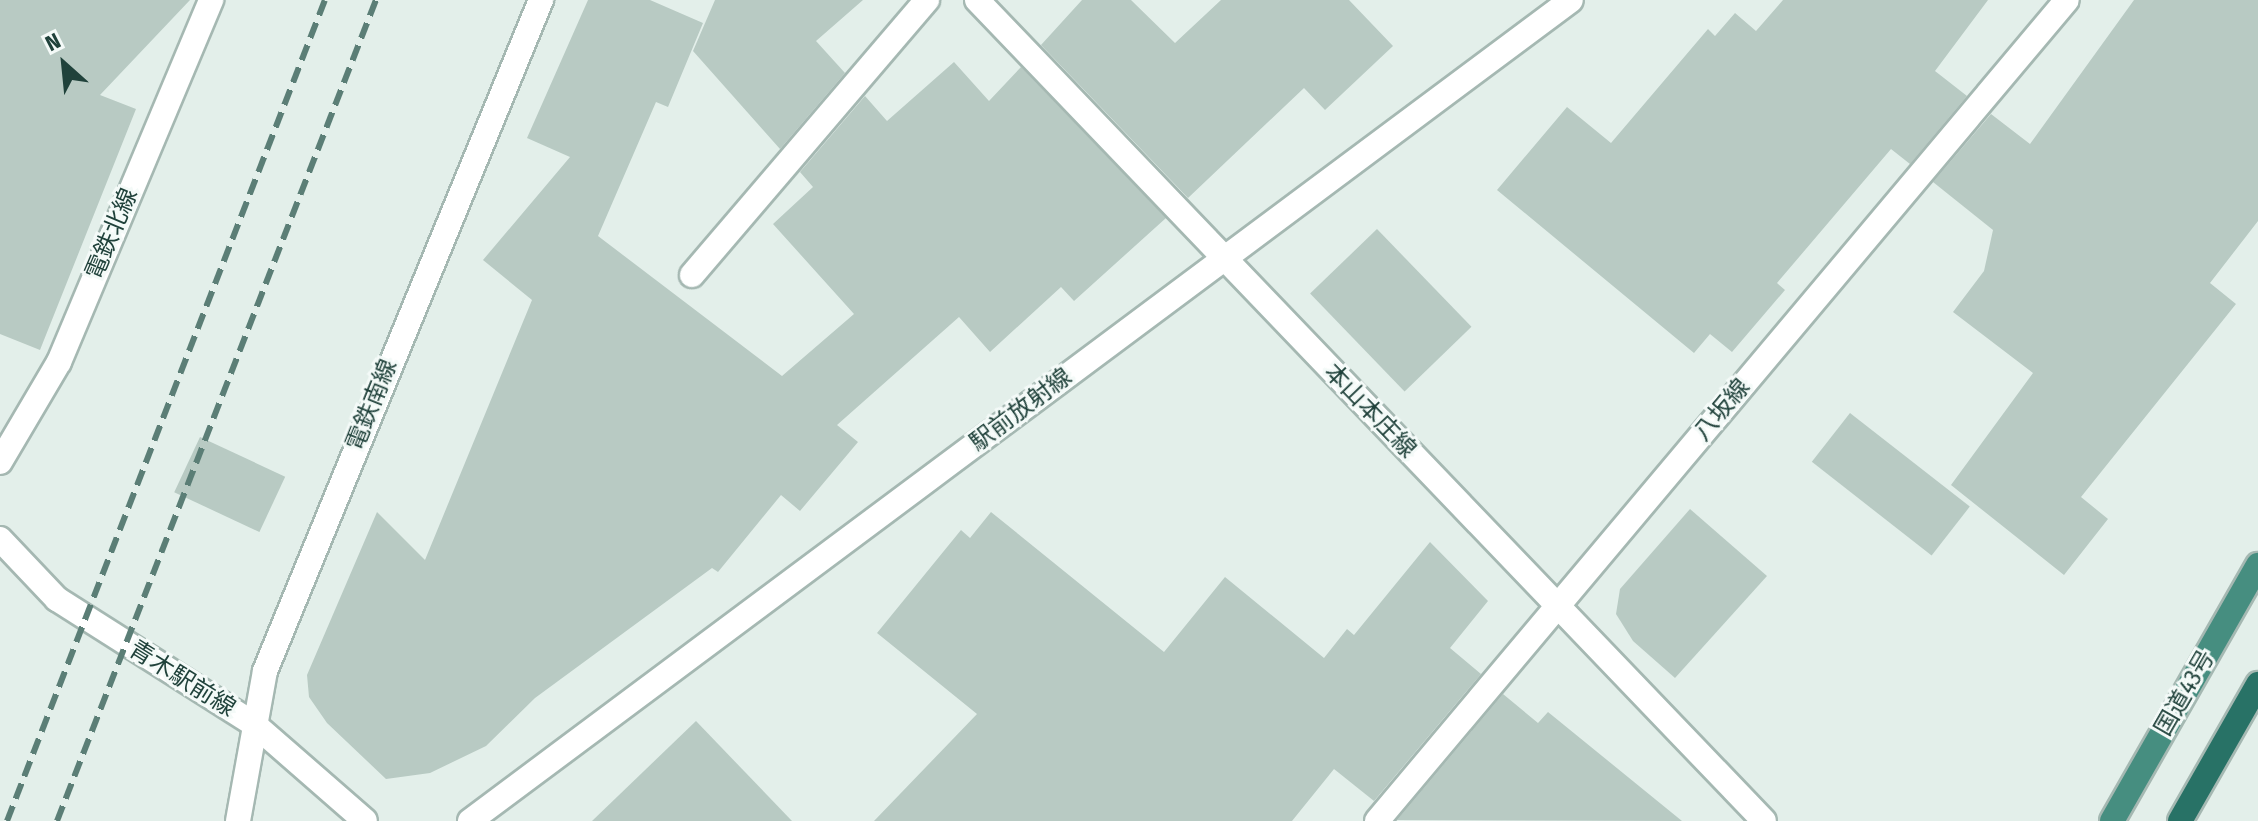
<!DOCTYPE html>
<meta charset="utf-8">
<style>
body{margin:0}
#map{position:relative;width:2258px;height:821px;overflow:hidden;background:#e3efea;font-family:"Fira Sans Condensed","Noto Sans JP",sans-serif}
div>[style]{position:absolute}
.building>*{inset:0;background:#b8cac3;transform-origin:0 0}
.roads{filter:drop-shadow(2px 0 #a5b8b2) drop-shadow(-2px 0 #a5b8b2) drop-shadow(0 2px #a5b8b2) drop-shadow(0 -2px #a5b8b2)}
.service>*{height:24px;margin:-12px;padding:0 12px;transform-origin:12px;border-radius:12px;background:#fff}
.pedestrian>*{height:24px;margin:-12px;padding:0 12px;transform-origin:12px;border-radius:12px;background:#fff}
.minor>*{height:24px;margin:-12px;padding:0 12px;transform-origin:12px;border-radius:12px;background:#fff}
.tertiary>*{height:24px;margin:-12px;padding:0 12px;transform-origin:12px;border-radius:12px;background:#fff}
.secondary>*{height:24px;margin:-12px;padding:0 12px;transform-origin:12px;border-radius:12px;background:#fff}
.trunk>*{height:24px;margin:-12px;padding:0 12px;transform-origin:12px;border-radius:12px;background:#468e80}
.motorway>*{height:24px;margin:-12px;padding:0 12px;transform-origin:12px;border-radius:12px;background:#287266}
.rail>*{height:6px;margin-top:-3px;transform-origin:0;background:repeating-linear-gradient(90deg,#5b7e76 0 16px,transparent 0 24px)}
span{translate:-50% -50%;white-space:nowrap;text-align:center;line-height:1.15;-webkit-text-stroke:6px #f4faf8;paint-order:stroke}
.street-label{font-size:24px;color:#20423b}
.north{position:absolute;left:24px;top:24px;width:80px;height:80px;-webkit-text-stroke:6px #f4faf8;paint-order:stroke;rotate:333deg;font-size:22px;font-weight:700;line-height:32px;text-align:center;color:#20423b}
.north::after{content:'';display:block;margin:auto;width:28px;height:36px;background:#20423b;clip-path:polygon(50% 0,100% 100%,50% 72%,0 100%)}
</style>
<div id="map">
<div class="building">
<i style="clip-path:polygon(0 0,190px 0,100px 95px,136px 109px,40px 350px,0 334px)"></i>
<i style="clip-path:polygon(588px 0,650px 0,703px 23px,668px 107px,656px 102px,598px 236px,782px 376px,854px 314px,773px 224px,813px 187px,800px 172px,865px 96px,887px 121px,954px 62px,989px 101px,1021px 67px,1166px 218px,1074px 301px,1061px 287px,990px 352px,959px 317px,837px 425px,858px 442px,800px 511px,781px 495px,718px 572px,712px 568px,535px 698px,486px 746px,430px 773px,386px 779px,327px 723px,309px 697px,307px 675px,377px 512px,425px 560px,532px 300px,483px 260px,570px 157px,527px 138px)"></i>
<i style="clip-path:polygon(715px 0,863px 0,816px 41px,845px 73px,780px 149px,693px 51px)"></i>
<i style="clip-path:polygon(1082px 0,1131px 0,1175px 43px,1221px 0,1349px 0,1393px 46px,1325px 110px,1304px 88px,1188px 198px,1041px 45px)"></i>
<i style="clip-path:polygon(1783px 0,1988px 0,1935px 71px,1967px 96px,1910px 164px,1891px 149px,1777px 283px,1785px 290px,1732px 352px,1710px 334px,1694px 353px,1497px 190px,1567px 107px,1611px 143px,1708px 29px,1715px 36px,1735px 13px,1756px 31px)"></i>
<i style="clip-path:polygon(2134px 0,2258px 0,2258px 221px,2210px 283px,2236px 304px,2081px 497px,2108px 519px,2064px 575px,1951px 485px,2033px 373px,1953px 312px,1984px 271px,1993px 230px,1933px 182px,1991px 114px,2030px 144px)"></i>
<i style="left:1377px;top:229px;width:136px;height:93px;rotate:46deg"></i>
<i style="left:1850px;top:413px;width:152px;height:62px;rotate:38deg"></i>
<i style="left:200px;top:437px;width:94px;height:61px;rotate:25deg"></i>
<i style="clip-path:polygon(1690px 509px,1767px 576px,1675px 678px,1633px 641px,1616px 614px,1620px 589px)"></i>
<i style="clip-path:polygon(991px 512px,1164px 652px,1225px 577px,1324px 658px,1347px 629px,1354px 635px,1430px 542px,1488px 601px,1450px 648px,1481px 674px,1374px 801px,1334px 769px,1292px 821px,874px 821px,977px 714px,877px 633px,961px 530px,970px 538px)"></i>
<i style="clip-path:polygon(1503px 694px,1538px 723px,1548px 712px,1682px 821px,1397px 820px)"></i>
<i style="clip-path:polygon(696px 721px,792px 821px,592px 821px)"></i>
</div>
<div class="roads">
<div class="service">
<i style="left:692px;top:275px;width:362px;rotate:-49.5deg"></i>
</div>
<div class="pedestrian">
<i style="left:57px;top:599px;width:233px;rotate:32.4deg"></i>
</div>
<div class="minor">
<i style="left:0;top:462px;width:116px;rotate:-59.5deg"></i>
<i style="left:59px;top:362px;width:393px;rotate:-67.2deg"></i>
<i style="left:0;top:539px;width:83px;rotate:46.5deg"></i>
<i style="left:254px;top:724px;width:147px;rotate:41.1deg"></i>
<i style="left:238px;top:821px;width:152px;rotate:-79.8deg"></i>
<i style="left:265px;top:671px;width:726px;rotate:-67.64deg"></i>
<i style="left:1377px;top:821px;width:1072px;rotate:-49.96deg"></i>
</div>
<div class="tertiary">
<i style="left:470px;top:821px;width:1373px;rotate:-36.71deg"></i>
</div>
<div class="secondary">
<i style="left:977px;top:0;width:1137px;rotate:46.21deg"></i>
</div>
<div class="trunk">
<i style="left:2112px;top:821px;width:295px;rotate:-60.3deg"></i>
</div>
<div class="motorway">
<i style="left:2180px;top:821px;width:158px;rotate:-60.3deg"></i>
</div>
</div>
<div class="rail">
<i style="left:7px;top:821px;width:880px;rotate:-68.83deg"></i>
<i style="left:57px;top:821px;width:881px;rotate:-68.77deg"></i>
</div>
<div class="street-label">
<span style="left:112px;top:234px;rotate:-67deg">電鉄北線</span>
<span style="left:372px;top:405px;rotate:-68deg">電鉄南線</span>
<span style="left:1021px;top:410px;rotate:-37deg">駅前放射線</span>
<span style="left:1722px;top:410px;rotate:-50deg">八坂線</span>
<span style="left:1370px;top:411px;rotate:46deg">本山本庄線</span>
<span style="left:182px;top:679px;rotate:32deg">青木駅前線</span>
<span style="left:2185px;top:693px;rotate:-60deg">国道43号</span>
</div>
<div class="north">N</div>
</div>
